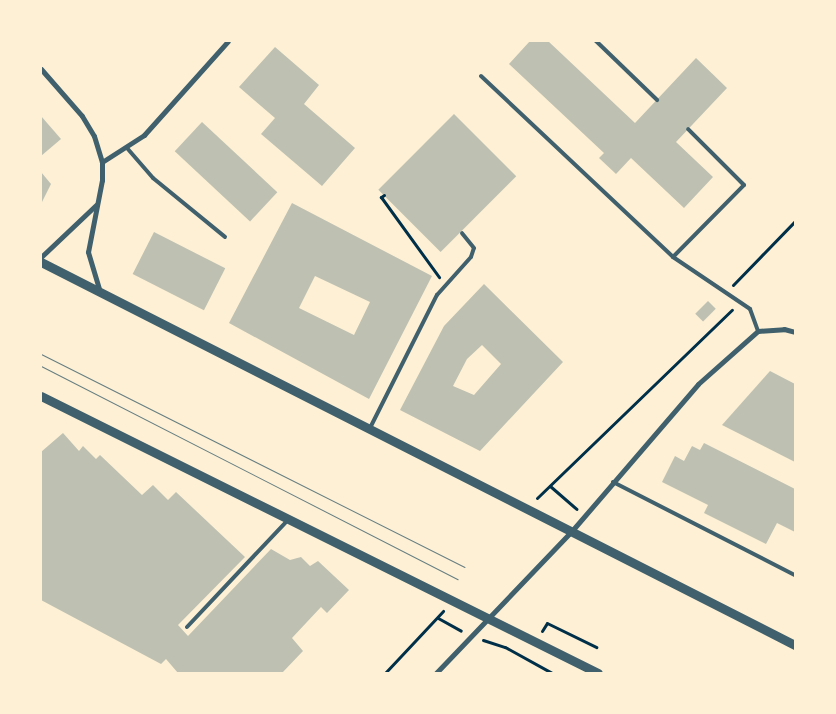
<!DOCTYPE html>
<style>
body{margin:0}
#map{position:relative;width:836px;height:714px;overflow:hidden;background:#fdf0d5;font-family:Poppins,sans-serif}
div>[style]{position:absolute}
.building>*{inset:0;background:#bec0b2;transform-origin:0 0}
.path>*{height:3px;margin:-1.5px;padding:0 1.5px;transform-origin:1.5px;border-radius:1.5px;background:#003049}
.service>*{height:4px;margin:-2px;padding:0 2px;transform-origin:2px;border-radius:2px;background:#3f606c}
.minor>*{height:5px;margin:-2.5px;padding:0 2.5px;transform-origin:2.5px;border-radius:2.5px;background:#3f606c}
.tertiary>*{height:9px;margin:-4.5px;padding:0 4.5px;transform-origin:4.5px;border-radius:4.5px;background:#3f606c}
.tram>*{height:1px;margin:-0.5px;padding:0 0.5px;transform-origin:0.5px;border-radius:0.5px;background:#657d81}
span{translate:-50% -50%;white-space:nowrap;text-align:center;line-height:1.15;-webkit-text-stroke:4px #fdf0d5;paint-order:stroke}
.frame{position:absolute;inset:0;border:42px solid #fdf0d5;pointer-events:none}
</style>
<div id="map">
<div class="building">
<i style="clip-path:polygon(530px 41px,548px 41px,635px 123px,696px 58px,727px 88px,676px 142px,713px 177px,684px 208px,631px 158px,616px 174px,599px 158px,604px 153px,509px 64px)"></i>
<i style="clip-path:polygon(275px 47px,319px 85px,304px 104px,355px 148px,322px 186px,261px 134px,275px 118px,239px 87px)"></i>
<i style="left:454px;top:114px;width:88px;height:107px;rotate:45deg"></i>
<i style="clip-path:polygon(41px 116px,61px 139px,41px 156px)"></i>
<i style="left:202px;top:122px;width:103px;height:40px;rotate:43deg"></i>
<i style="clip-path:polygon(41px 172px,51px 184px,41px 204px)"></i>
<i style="clip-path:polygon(evenodd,292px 203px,432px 276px,369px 399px,229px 323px,292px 203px,315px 276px,370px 302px,354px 335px,299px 308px,315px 276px)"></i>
<i style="left:154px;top:232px;width:80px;height:47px;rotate:27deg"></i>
<i style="clip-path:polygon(evenodd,484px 284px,563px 362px,480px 451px,400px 410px,444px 326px,484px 284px,482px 345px,501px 364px,474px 395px,453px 386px,467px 359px,482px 345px)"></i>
<i style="left:708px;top:301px;width:11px;height:18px;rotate:45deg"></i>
<i style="clip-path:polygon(770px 371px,795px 384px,795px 462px,722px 425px)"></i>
<i style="clip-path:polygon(63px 433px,79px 451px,83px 446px,96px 459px,100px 455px,142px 495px,153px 485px,168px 500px,176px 492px,245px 557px,178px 625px,188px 636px,271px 549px,290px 560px,301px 557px,310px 566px,318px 561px,349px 590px,327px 613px,321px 607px,292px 638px,303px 651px,282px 673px,178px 673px,166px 659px,161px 664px,41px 600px,41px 452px)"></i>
<i style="clip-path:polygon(704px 443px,795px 489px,795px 532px,777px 523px,766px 544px,704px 513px,708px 505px,662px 482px,675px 456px,684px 461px,692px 446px,700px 450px)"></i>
</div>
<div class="path">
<i style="left:384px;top:195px;width:4px;rotate:146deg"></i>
<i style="left:381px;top:197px;width:99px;rotate:54.1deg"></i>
<i style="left:733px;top:285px;width:89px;rotate:-45.9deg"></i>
<i style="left:550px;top:486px;width:35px;rotate:41deg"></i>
<i style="left:537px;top:498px;width:271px;rotate:-44deg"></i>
<i style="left:438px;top:618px;width:26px;rotate:29deg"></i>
<i style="left:542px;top:631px;width:9px;rotate:-58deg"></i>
<i style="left:547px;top:623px;width:55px;rotate:26.1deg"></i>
<i style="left:483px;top:640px;width:23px;rotate:18deg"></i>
<i style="left:505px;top:647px;width:54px;rotate:29deg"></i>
<i style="left:385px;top:673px;width:85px;rotate:-46.9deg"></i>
</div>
<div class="service">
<i style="left:596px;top:41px;width:85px;rotate:44deg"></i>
<i style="left:481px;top:76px;width:264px;rotate:43.3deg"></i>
<i style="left:673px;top:257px;width:93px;rotate:34deg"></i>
<i style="left:750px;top:309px;width:23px;rotate:70deg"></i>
<i style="left:127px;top:148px;width:40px;rotate:49deg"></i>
<i style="left:153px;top:178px;width:93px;rotate:39.3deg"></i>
<i style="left:673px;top:257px;width:101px;rotate:-45.4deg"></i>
<i style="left:744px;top:185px;width:79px;rotate:-135deg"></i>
<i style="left:370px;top:428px;width:149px;rotate:-63.3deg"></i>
<i style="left:437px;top:295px;width:51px;rotate:-48.2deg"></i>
<i style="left:471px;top:257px;width:9px;rotate:-72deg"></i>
<i style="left:474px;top:248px;width:19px;rotate:-129deg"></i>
<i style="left:613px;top:482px;width:204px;rotate:27.1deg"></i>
<i style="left:187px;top:627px;width:147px;rotate:-46.7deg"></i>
</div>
<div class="minor">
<i style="left:41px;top:69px;width:62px;rotate:48.9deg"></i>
<i style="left:82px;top:116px;width:23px;rotate:59deg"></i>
<i style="left:94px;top:136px;width:27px;rotate:73deg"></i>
<i style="left:102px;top:162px;width:18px;rotate:90deg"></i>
<i style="left:102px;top:180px;width:73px;rotate:101deg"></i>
<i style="left:88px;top:252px;width:42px;rotate:73.3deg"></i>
<i style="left:102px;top:162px;width:50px;rotate:-32.7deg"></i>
<i style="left:144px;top:135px;width:126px;rotate:-48.2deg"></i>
<i style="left:41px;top:257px;width:76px;rotate:-43.4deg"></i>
<i style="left:436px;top:673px;width:194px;rotate:-46.3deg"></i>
<i style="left:570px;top:533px;width:196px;rotate:-49.3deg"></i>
<i style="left:698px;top:384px;width:80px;rotate:-41.5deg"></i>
<i style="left:758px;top:331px;width:26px;rotate:-4deg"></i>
<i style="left:784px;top:329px;width:11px;rotate:15deg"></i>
</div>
<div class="tertiary">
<i style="left:41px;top:262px;width:846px;rotate:26.93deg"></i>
<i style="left:41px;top:396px;width:622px;rotate:26.44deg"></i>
</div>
<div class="tram">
<i style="left:41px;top:354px;width:474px;rotate:26.7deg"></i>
<i style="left:41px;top:366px;width:468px;rotate:27.1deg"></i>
</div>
<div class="frame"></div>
</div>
